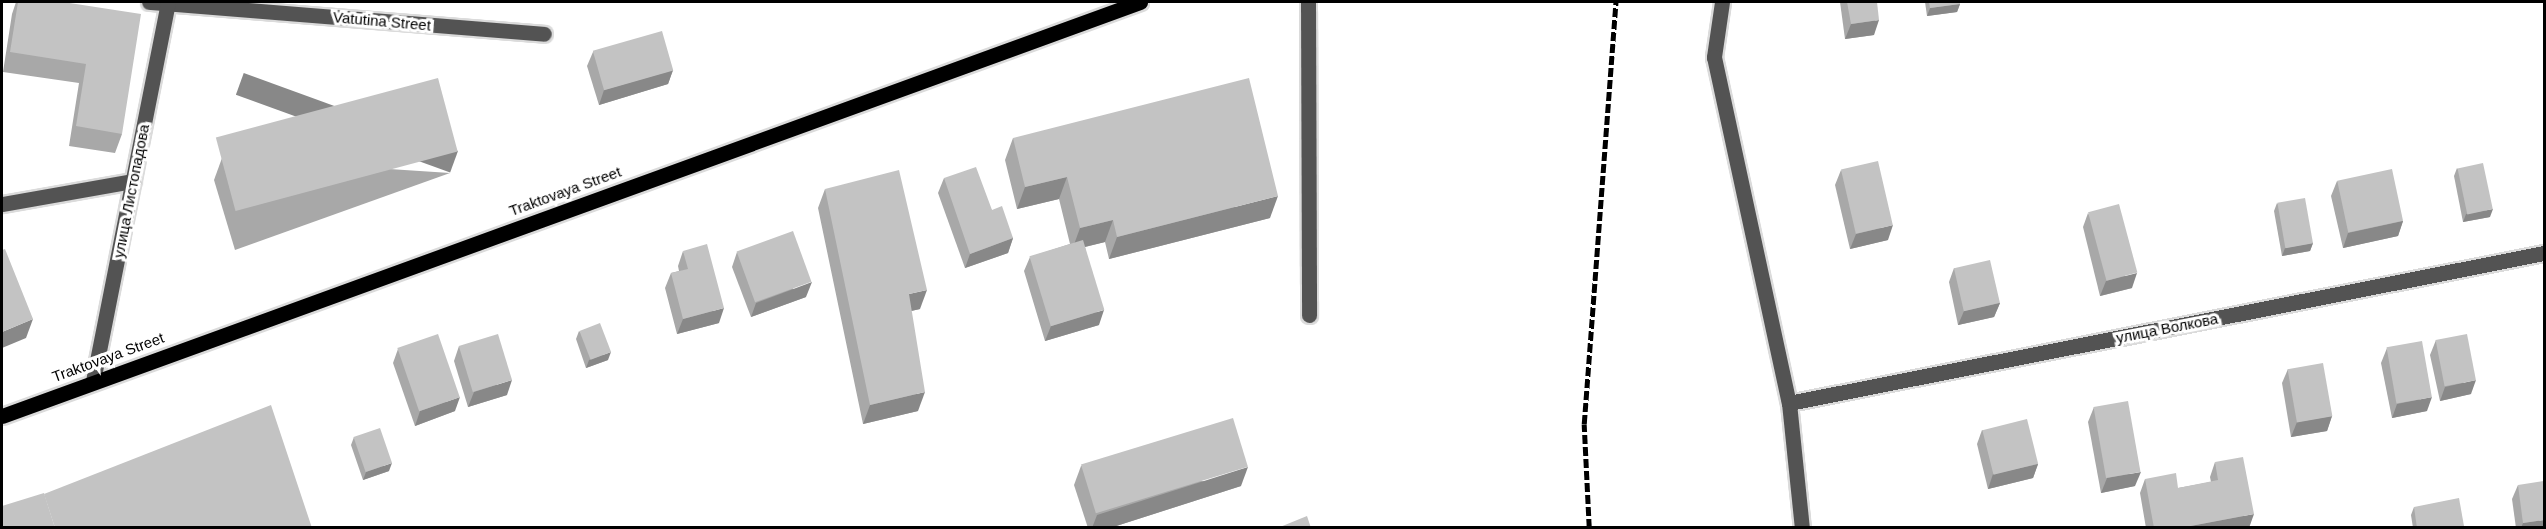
<!DOCTYPE html>
<meta charset="utf-8">
<style>
body{margin:0}
#map{position:relative;width:2546px;height:529px;overflow:hidden;background:#fff;font-family:Helvetica,sans-serif}
div>[style]{position:absolute}
.roads{filter:drop-shadow(2px 0 #dbdbdb) drop-shadow(-2px 0 #dbdbdb) drop-shadow(0 2px #dbdbdb) drop-shadow(0 -2px #dbdbdb)}
.minor>*{height:15px;margin:-7.5px;padding:0 7.5px;transform-origin:7.5px;border-radius:7.5px;background:#535353}
.major>*{height:15px;margin:-7.5px;padding:0 7.5px;transform-origin:7.5px;border-radius:7.5px;background:#000}
.rail>*{height:4.5px;margin-top:-2.25px;transform-origin:0;background:repeating-linear-gradient(90deg,#000 0 9px,transparent 0 12px)}
.wall>*{inset:0;background:#a8a8a8}
.shaded-wall>*{inset:0;background:#888;transform-origin:0 0}
.building>*{inset:0;background:#c3c3c3;transform-origin:0 0}
span{translate:-50% -50%;white-space:nowrap;text-align:center;line-height:1.15;-webkit-text-stroke:6px #fff;paint-order:stroke}
.street-label{font-size:15px;color:#000}
.frame{position:absolute;inset:0;border:3px solid #000;pointer-events:none}
</style>
<div id="map">
<div class="roads">
<div class="minor">
<i style="left:149px;top:2px;width:396px;rotate:4.6deg"></i>
<i style="left:1308px;top:2px;width:313px;rotate:89.8deg"></i>
<i style="left:1722px;top:2px;width:56px;rotate:98.3deg"></i>
<i style="left:1714px;top:57px;width:354px;rotate:77.8deg"></i>
<i style="left:1789px;top:403px;width:126px;rotate:84.1deg"></i>
<i style="left:2px;top:204px;width:133px;rotate:-10deg"></i>
<i style="left:93px;top:381px;width:386px;rotate:-78.8deg"></i>
<i style="left:1789px;top:403px;width:770px;rotate:-11.24deg"></i>
</div>
<div class="major">
<i style="left:2px;top:416px;width:1211px;rotate:-19.99deg"></i>
</div>
</div>
<div class="rail">
<i style="left:1589px;top:528px;width:104px;rotate:-92.8deg"></i>
<i style="left:1584px;top:424px;width:423px;rotate:-85.7deg"></i>
</div>
<div class="wall">
<i style="clip-path:polygon(16px 2px,63px 2px,122px 134px,115px 153px,69px 146px,79px 83px,3px 72px,12px 14px)"></i>
<i style="clip-path:polygon(1840px 2px,1877px 2px,1874px 35px,1845px 39px)"></i>
<i style="clip-path:polygon(1925px 2px,1959px 2px,1960px 4px,1957px 12px,1927px 16px)"></i>
<i style="clip-path:polygon(593px 52px,673px 70px,668px 84px,599px 105px,587px 66px)"></i>
<i style="clip-path:polygon(1013px 138px,1270px 218px,1109px 259px,1105px 242px,1085px 247px,1099px 325px,1045px 341px,1024px 271px,1030px 257px,1070px 244px,1059px 199px,1017px 209px,1005px 160px)"></i>
<i style="clip-path:polygon(222px 158px,450px 173px,235px 250px,214px 180px)"></i>
<i style="clip-path:polygon(2457px 168px,2490px 217px,2463px 222px,2454px 176px)"></i>
<i style="clip-path:polygon(1841px 170px,1888px 240px,1850px 249px,1835px 185px)"></i>
<i style="clip-path:polygon(944px 178px,992px 210px,1013px 238px,1008px 253px,965px 268px,938px 193px)"></i>
<i style="clip-path:polygon(2337px 181px,2403px 221px,2398px 236px,2343px 248px,2331px 196px)"></i>
<i style="clip-path:polygon(825px 189px,920px 309px,911px 311px,918px 411px,863px 424px,818px 208px)"></i>
<i style="clip-path:polygon(2277px 203px,2313px 243px,2310px 251px,2282px 256px,2274px 211px)"></i>
<i style="clip-path:polygon(2088px 213px,2132px 288px,2100px 296px,2083px 227px)"></i>
<i style="clip-path:polygon(683px 251px,719px 323px,677px 334px,665px 288px,671px 273px,679px 271px,678px 266px)"></i>
<i style="clip-path:polygon(737px 252px,806px 297px,751px 317px,732px 267px)"></i>
<i style="clip-path:polygon(1954px 268px,2000px 303px,1994px 317px,1958px 325px,1949px 282px)"></i>
<i style="clip-path:polygon(579px 331px,608px 360px,586px 368px,576px 339px)"></i>
<i style="clip-path:polygon(2436px 340px,2471px 394px,2440px 401px,2430px 355px)"></i>
<i style="clip-path:polygon(459px 346px,507px 395px,468px 407px,454px 361px)"></i>
<i style="clip-path:polygon(2387px 348px,2427px 411px,2392px 418px,2381px 363px)"></i>
<i style="clip-path:polygon(398px 349px,455px 411px,415px 426px,393px 363px)"></i>
<i style="clip-path:polygon(2288px 369px,2332px 416px,2327px 431px,2291px 437px,2282px 383px)"></i>
<i style="clip-path:polygon(2094px 407px,2135px 486px,2101px 493px,2088px 422px)"></i>
<i style="clip-path:polygon(1982px 430px,2038px 464px,2033px 478px,1988px 489px,1977px 444px)"></i>
<i style="clip-path:polygon(354px 437px,389px 471px,363px 480px,351px 445px)"></i>
<i style="clip-path:polygon(2215px 462px,2249px 528px,2146px 528px,2140px 493px,2145px 479px,2178px 488px,2211px 482px,2210px 477px)"></i>
<i style="clip-path:polygon(1081px 466px,1241px 486px,1110px 528px,1088px 528px,1074px 485px)"></i>
<i style="clip-path:polygon(2518px 485px,2544px 528px,2516px 528px,2512px 499px)"></i>
<i style="clip-path:polygon(2414px 507px,2463px 528px,2413px 528px,2411px 515px)"></i>
</div>
<div class="shaded-wall">
<i style="clip-path:polygon(1960px 4px,1957px 12px,1927px 16px,1930px 8px)"></i>
<i style="clip-path:polygon(1879px 20px,1874px 35px,1845px 39px,1851px 24px)"></i>
<i style="clip-path:polygon(673px 70px,668px 84px,599px 105px,604px 90px)"></i>
<i style="left:458px;top:151px;width:23px;height:228px;rotate:110deg"></i>
<i style="clip-path:polygon(1067px 177px,1059px 199px,1017px 209px,1025px 187px)"></i>
<i style="clip-path:polygon(1278px 196px,1270px 218px,1109px 259px,1117px 237px)"></i>
<i style="clip-path:polygon(2493px 209px,2490px 217px,2463px 222px,2466px 214px)"></i>
<i style="clip-path:polygon(1113px 220px,1105px 242px,1072px 250px,1080px 228px)"></i>
<i style="clip-path:polygon(2403px 221px,2398px 236px,2343px 248px,2348px 233px)"></i>
<i style="clip-path:polygon(1893px 225px,1888px 240px,1850px 249px,1856px 234px)"></i>
<i style="clip-path:polygon(1013px 238px,1008px 253px,965px 268px,970px 254px)"></i>
<i style="clip-path:polygon(2313px 243px,2310px 251px,2282px 256px,2285px 248px)"></i>
<i style="clip-path:polygon(2137px 273px,2132px 288px,2100px 296px,2106px 281px)"></i>
<i style="clip-path:polygon(812px 282px,806px 297px,751px 317px,756px 303px)"></i>
<i style="clip-path:polygon(927px 290px,920px 309px,902px 313px,909px 294px)"></i>
<i style="clip-path:polygon(2000px 303px,1994px 317px,1958px 325px,1964px 311px)"></i>
<i style="clip-path:polygon(724px 308px,719px 323px,677px 334px,683px 319px)"></i>
<i style="clip-path:polygon(1104px 310px,1099px 325px,1045px 341px,1051px 326px)"></i>
<i style="clip-path:polygon(33px 319px,26px 338px,2px 348px,2px 332px)"></i>
<i style="clip-path:polygon(611px 352px,608px 360px,586px 368px,589px 360px)"></i>
<i style="clip-path:polygon(512px 380px,507px 395px,468px 407px,474px 392px)"></i>
<i style="clip-path:polygon(2476px 380px,2471px 394px,2440px 401px,2445px 387px)"></i>
<i style="clip-path:polygon(925px 392px,918px 411px,863px 424px,870px 405px)"></i>
<i style="clip-path:polygon(460px 397px,455px 411px,415px 426px,420px 411px)"></i>
<i style="clip-path:polygon(2432px 397px,2427px 411px,2392px 418px,2397px 404px)"></i>
<i style="clip-path:polygon(2332px 416px,2327px 431px,2291px 437px,2297px 422px)"></i>
<i style="clip-path:polygon(392px 463px,389px 471px,363px 480px,366px 472px)"></i>
<i style="clip-path:polygon(2038px 464px,2033px 478px,1988px 489px,1993px 474px)"></i>
<i style="clip-path:polygon(1248px 467px,1241px 486px,1110px 528px,1092px 528px,1097px 515px)"></i>
<i style="clip-path:polygon(2141px 472px,2135px 486px,2101px 493px,2107px 478px)"></i>
<i style="clip-path:polygon(2254px 514px,2249px 528px,2180px 528px)"></i>
<i style="clip-path:polygon(2544px 520px,2544px 528px,2521px 528px,2523px 523px)"></i>
</div>
<div class="building">
<i style="clip-path:polygon(18px 2px,63px 2px,141px 14px,122px 134px,76px 126px,86px 64px,10px 52px)"></i>
<i style="clip-path:polygon(1847px 2px,1877px 2px,1879px 20px,1851px 24px)"></i>
<i style="clip-path:polygon(1929px 2px,1959px 2px,1960px 4px,1930px 8px)"></i>
<i style="left:662px;top:31px;width:41px;height:72px;rotate:74deg"></i>
<i style="left:438px;top:78px;width:76px;height:230px;rotate:75deg"></i>
<i style="clip-path:polygon(1249px 78px,1278px 196px,1117px 237px,1113px 220px,1080px 228px,1067px 177px,1025px 187px,1013px 138px)"></i>
<i style="left:1878px;top:161px;width:66px;height:38px;rotate:77deg"></i>
<i style="left:2483px;top:163px;width:47px;height:26px;rotate:78deg"></i>
<i style="clip-path:polygon(976px 167px,992px 210px,1002px 206px,1013px 238px,970px 254px,944px 178px)"></i>
<i style="left:2392px;top:169px;width:53px;height:56px;rotate:78deg"></i>
<i style="clip-path:polygon(899px 170px,927px 290px,909px 294px,925px 392px,870px 405px,825px 189px)"></i>
<i style="left:2305px;top:198px;width:46px;height:28px;rotate:80deg"></i>
<i style="left:2119px;top:204px;width:71px;height:32px;rotate:75deg"></i>
<i style="left:793px;top:231px;width:54px;height:60px;rotate:70deg"></i>
<i style="left:1083px;top:240px;width:73px;height:56px;rotate:73deg"></i>
<i style="clip-path:polygon(707px 244px,724px 308px,683px 319px,671px 273px,688px 269px,683px 251px)"></i>
<i style="clip-path:polygon(5px 249px,33px 319px,2px 332px,2px 250px)"></i>
<i style="left:1990px;top:260px;width:44px;height:37px;rotate:77deg"></i>
<i style="left:600px;top:323px;width:31px;height:22px;rotate:69deg"></i>
<i style="left:438px;top:334px;width:67px;height:43px;rotate:71deg"></i>
<i style="left:498px;top:334px;width:48px;height:41px;rotate:73deg"></i>
<i style="left:2467px;top:334px;width:47px;height:32px;rotate:79deg"></i>
<i style="left:2422px;top:341px;width:57px;height:36px;rotate:80deg"></i>
<i style="left:2323px;top:363px;width:54px;height:36px;rotate:80deg"></i>
<i style="left:2128px;top:401px;width:72px;height:35px;rotate:80deg"></i>
<i style="clip-path:polygon(271px 405px,312px 528px,55px 528px,44px 494px)"></i>
<i style="left:1233px;top:418px;width:51px;height:159px;rotate:73deg"></i>
<i style="left:2027px;top:419px;width:46px;height:46px;rotate:76deg"></i>
<i style="left:380px;top:428px;width:37px;height:28px;rotate:71deg"></i>
<i style="clip-path:polygon(2243px 457px,2254px 514px,2180px 528px,2154px 528px,2145px 479px,2176px 473px,2178px 488px,2218px 480px,2215px 462px)"></i>
<i style="clip-path:polygon(2544px 481px,2544px 520px,2523px 523px,2518px 485px)"></i>
<i style="clip-path:polygon(44px 493px,55px 528px,2px 528px,2px 506px)"></i>
<i style="clip-path:polygon(2459px 498px,2464px 526px,2456px 528px,2417px 528px,2414px 507px)"></i>
<i style="clip-path:polygon(1307px 516px,1311px 528px,1280px 528px,1280px 527px)"></i>
</div>
<div class="street-label">
<span style="left:382px;top:21px;rotate:5deg">Vatutina Street</span>
<span style="left:131px;top:191px;rotate:-79deg">улица Листопадова</span>
<span style="left:565px;top:191px;rotate:-20deg">Traktovaya Street</span>
<span style="left:2167px;top:328px;rotate:-11deg">улица Волкова</span>
<span style="left:108px;top:357px;rotate:-20deg">Traktovaya Street</span>
</div>
<div class="frame"></div>
</div>
